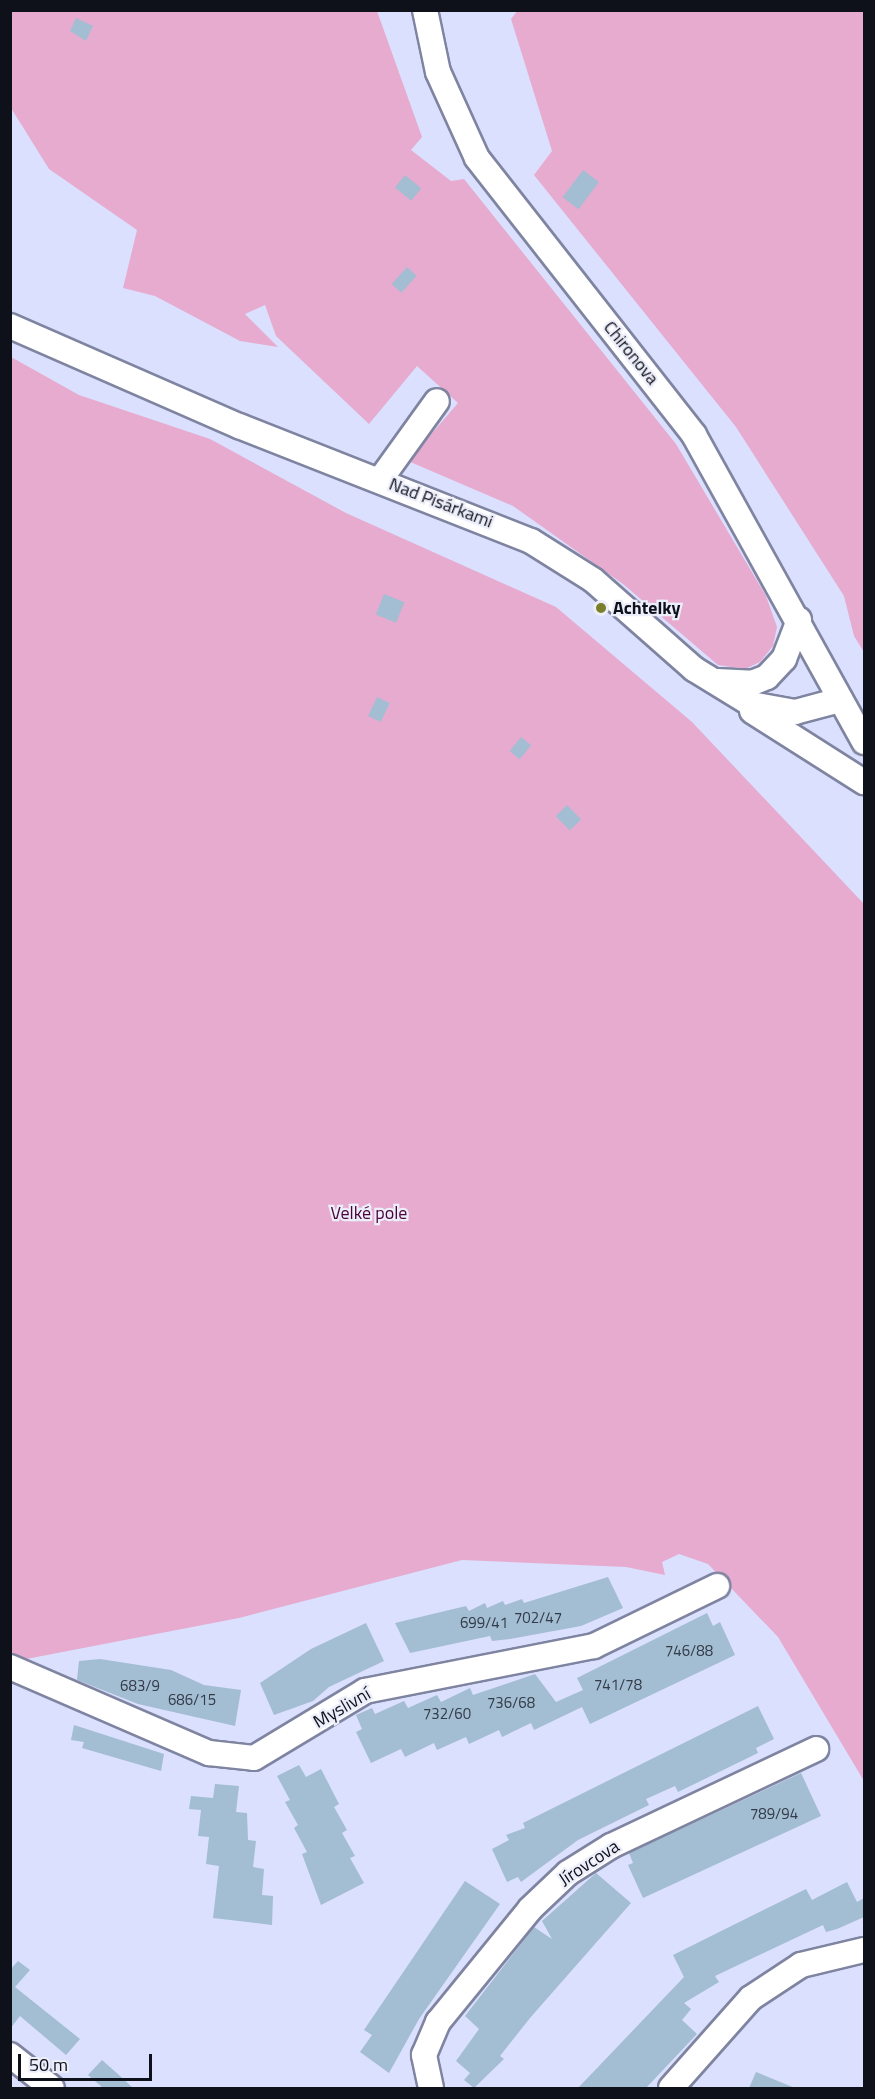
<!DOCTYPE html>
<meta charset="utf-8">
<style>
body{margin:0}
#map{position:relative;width:875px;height:2099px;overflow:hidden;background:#dae0fe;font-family:"Titillium Web",sans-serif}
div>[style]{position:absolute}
.green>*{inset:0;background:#e6abcf}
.building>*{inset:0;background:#a3bdd2;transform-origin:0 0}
.roads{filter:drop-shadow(2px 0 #7f84a0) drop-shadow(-2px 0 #7f84a0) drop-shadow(0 2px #7f84a0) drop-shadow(0 -2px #7f84a0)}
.minor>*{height:24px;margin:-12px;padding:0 12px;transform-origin:12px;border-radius:12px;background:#fff}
.dots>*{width:16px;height:16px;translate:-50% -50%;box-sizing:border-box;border:3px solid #eceefa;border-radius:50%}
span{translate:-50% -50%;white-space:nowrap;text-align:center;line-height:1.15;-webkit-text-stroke:4.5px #eceefa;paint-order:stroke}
.number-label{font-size:15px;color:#333b48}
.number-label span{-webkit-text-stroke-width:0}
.street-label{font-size:18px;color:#0e101a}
.poi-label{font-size:18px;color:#0e101a;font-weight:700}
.left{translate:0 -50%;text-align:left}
.park-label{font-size:18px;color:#4c0239}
.frame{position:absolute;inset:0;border:12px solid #0e101a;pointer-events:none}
.scale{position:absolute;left:18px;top:2054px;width:134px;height:27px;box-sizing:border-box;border:3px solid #0e101a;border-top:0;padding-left:8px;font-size:18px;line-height:21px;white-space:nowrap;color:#0e101a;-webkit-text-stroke:4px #eceefa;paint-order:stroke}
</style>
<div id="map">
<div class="green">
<i style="clip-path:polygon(518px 10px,864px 11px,864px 652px,854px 636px,844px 596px,736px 427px,534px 175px,552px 151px,511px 19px)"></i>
<i style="clip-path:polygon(11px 11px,377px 11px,422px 137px,411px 150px,451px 181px,464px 179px,676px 444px,766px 596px,777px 627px,773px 646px,760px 662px,745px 669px,718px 665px,623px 584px,513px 506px,408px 461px,458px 403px,417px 366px,369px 424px,276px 336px,265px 305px,245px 314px,278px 347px,240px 341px,155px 296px,123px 288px,137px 230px,49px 169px,11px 108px)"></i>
<i style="clip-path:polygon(11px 357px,79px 395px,210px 439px,346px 513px,556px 607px,692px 722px,864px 904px,864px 1781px,778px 1637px,708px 1564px,679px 1554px,662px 1562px,665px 1575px,626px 1567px,462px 1560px,239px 1618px,21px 1660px,11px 1657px)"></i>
</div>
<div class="building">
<i style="clip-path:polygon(76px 18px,93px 26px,86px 41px,70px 31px)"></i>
<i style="left:583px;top:170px;width:20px;height:34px;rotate:37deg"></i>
<i style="left:405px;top:175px;width:21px;height:16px;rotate:39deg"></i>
<i style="left:407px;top:267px;width:13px;height:23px;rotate:42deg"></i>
<i style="left:384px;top:594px;width:22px;height:22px;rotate:22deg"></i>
<i style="left:377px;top:697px;width:14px;height:21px;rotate:25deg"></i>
<i style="left:521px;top:737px;width:13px;height:18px;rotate:39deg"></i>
<i style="left:567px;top:805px;width:20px;height:16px;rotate:45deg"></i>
<i style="clip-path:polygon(608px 1577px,623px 1608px,581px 1626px,510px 1639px,492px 1641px,490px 1636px,410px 1653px,395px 1623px,466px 1606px,469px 1611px,485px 1603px,487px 1608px,503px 1601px,505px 1605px,522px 1599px,524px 1603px)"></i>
<i style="clip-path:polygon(707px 1613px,713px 1626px,720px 1622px,735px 1655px,590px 1724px,582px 1707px,534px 1730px,531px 1723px,502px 1737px,499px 1730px,469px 1744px,466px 1737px,437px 1750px,434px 1743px,405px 1757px,401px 1749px,371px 1763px,356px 1732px,362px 1729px,356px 1715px,372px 1708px,375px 1714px,404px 1701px,408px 1708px,437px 1695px,441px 1702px,470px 1688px,473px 1695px,535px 1674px,556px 1702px,583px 1690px,577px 1678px)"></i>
<i style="clip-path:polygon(366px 1623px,384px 1661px,329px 1687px,313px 1701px,274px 1715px,260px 1683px,311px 1649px)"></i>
<i style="clip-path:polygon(100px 1659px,171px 1670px,204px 1685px,241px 1690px,235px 1726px,138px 1704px,77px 1680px,79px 1661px)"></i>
<i style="clip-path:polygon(758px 1706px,774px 1739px,756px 1748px,758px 1753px,678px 1792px,675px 1786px,646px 1799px,649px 1805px,578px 1840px,521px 1882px,518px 1877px,507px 1882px,492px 1849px,509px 1840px,506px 1835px,525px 1828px,523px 1823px)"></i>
<i style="clip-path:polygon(74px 1725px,164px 1754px,161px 1771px,82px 1748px,84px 1742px,71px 1740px)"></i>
<i style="clip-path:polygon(299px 1765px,306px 1777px,321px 1769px,339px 1804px,334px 1807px,347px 1830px,342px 1833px,355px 1856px,350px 1858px,364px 1883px,321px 1905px,302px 1854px,307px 1852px,294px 1828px,298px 1825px,285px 1802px,290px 1800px,277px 1776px)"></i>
<i style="clip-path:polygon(801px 1773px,821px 1816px,643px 1898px,628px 1865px,633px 1863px,629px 1853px)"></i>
<i style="clip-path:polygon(215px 1784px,239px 1786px,236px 1812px,247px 1813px,248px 1840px,256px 1841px,253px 1867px,264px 1869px,262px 1895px,273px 1896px,272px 1925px,213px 1918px,219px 1866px,206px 1864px,209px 1837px,198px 1836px,201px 1810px,189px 1809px,191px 1796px,213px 1798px)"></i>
<i style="clip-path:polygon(596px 1873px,631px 1903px,530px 2018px,500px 2056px,504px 2059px,474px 2088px,464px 2080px,470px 2073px,456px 2061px,479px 2029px,465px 2016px,534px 1927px,552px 1939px,542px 1921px)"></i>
<i style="clip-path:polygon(465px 1881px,500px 1904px,419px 2019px,389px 2073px,360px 2052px,372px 2035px,364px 2030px)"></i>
<i style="clip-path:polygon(847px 1882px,857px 1902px,864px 1898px,864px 1917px,837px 1929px,826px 1932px,823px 1925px,715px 1976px,719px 1982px,684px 2003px,691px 2009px,682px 2020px,697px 2034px,646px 2088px,578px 2088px,684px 1977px,673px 1955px,806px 1889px,812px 1900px)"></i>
<i style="clip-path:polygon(18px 1961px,30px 1970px,15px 1987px,80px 2039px,66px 2055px,20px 2016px,10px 2029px,10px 1970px)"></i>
<i style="clip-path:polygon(102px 2060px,119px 2075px,133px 2088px,103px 2088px,88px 2075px)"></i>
<i style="clip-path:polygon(756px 2072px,795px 2088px,749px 2088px)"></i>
</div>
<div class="roads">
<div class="minor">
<i style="left:425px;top:10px;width:63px;rotate:78.2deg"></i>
<i style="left:438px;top:72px;width:94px;rotate:65.6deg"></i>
<i style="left:477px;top:158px;width:352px;rotate:51.9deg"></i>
<i style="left:694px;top:435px;width:351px;rotate:61deg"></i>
<i style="left:10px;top:326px;width:250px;rotate:23.6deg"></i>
<i style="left:239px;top:426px;width:314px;rotate:21.5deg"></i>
<i style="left:531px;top:541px;width:73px;rotate:32.2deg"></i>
<i style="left:593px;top:580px;width:135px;rotate:41.4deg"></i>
<i style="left:694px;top:669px;width:67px;rotate:31.6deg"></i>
<i style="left:751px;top:704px;width:45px;rotate:10.3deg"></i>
<i style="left:795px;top:712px;width:47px;rotate:-14.9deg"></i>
<i style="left:380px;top:480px;width:97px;rotate:-54.2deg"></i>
<i style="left:717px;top:681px;width:35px;rotate:3deg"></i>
<i style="left:752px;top:683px;width:16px;rotate:-22deg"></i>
<i style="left:767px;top:677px;width:25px;rotate:-47deg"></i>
<i style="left:784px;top:659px;width:42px;rotate:-69deg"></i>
<i style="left:752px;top:711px;width:133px;rotate:32.4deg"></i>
<i style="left:10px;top:1667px;width:217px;rotate:23.4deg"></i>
<i style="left:209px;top:1753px;width:45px;rotate:6.3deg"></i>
<i style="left:254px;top:1758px;width:130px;rotate:-31.1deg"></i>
<i style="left:365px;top:1691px;width:233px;rotate:-11.1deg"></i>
<i style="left:594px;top:1646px;width:137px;rotate:-26deg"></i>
<i style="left:10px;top:2055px;width:53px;rotate:38.2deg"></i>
<i style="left:431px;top:2088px;width:34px;rotate:-102deg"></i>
<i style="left:424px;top:2055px;width:36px;rotate:-67deg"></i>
<i style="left:438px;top:2022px;width:146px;rotate:-50.8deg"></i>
<i style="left:530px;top:1909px;width:52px;rotate:-43.5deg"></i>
<i style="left:568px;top:1873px;width:51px;rotate:-32.1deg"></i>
<i style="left:611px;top:1846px;width:227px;rotate:-25.3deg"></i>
<i style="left:671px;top:2088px;width:120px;rotate:-48.4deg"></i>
<i style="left:751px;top:1998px;width:60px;rotate:-33.4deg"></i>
<i style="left:801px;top:1965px;width:65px;rotate:-13.4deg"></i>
</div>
</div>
<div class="dots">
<i style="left:601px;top:608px;background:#7c7f29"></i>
</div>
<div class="number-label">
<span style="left:538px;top:1618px">702/47</span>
<span style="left:484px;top:1623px">699/41</span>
<span style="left:689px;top:1651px">746/88</span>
<span style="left:618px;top:1685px">741/78</span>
<span style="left:140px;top:1686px">683/9</span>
<span style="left:192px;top:1700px">686/15</span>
<span style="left:511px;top:1703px">736/68</span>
<span style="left:447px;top:1714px">732/60</span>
<span style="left:774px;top:1814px">789/94</span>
</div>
<div class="street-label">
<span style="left:631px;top:353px;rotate:51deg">Chironova</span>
<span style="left:441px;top:503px;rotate:21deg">Nad Pisárkami</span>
<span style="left:342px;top:1708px;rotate:-30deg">Myslivní</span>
<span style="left:589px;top:1863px;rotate:-33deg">Jírovcova</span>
</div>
<div class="poi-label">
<span class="left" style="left:613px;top:608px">Achtelky</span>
</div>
<div class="park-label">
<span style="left:369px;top:1213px">Velké pole</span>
</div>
<div class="frame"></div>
<div class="scale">50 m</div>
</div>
